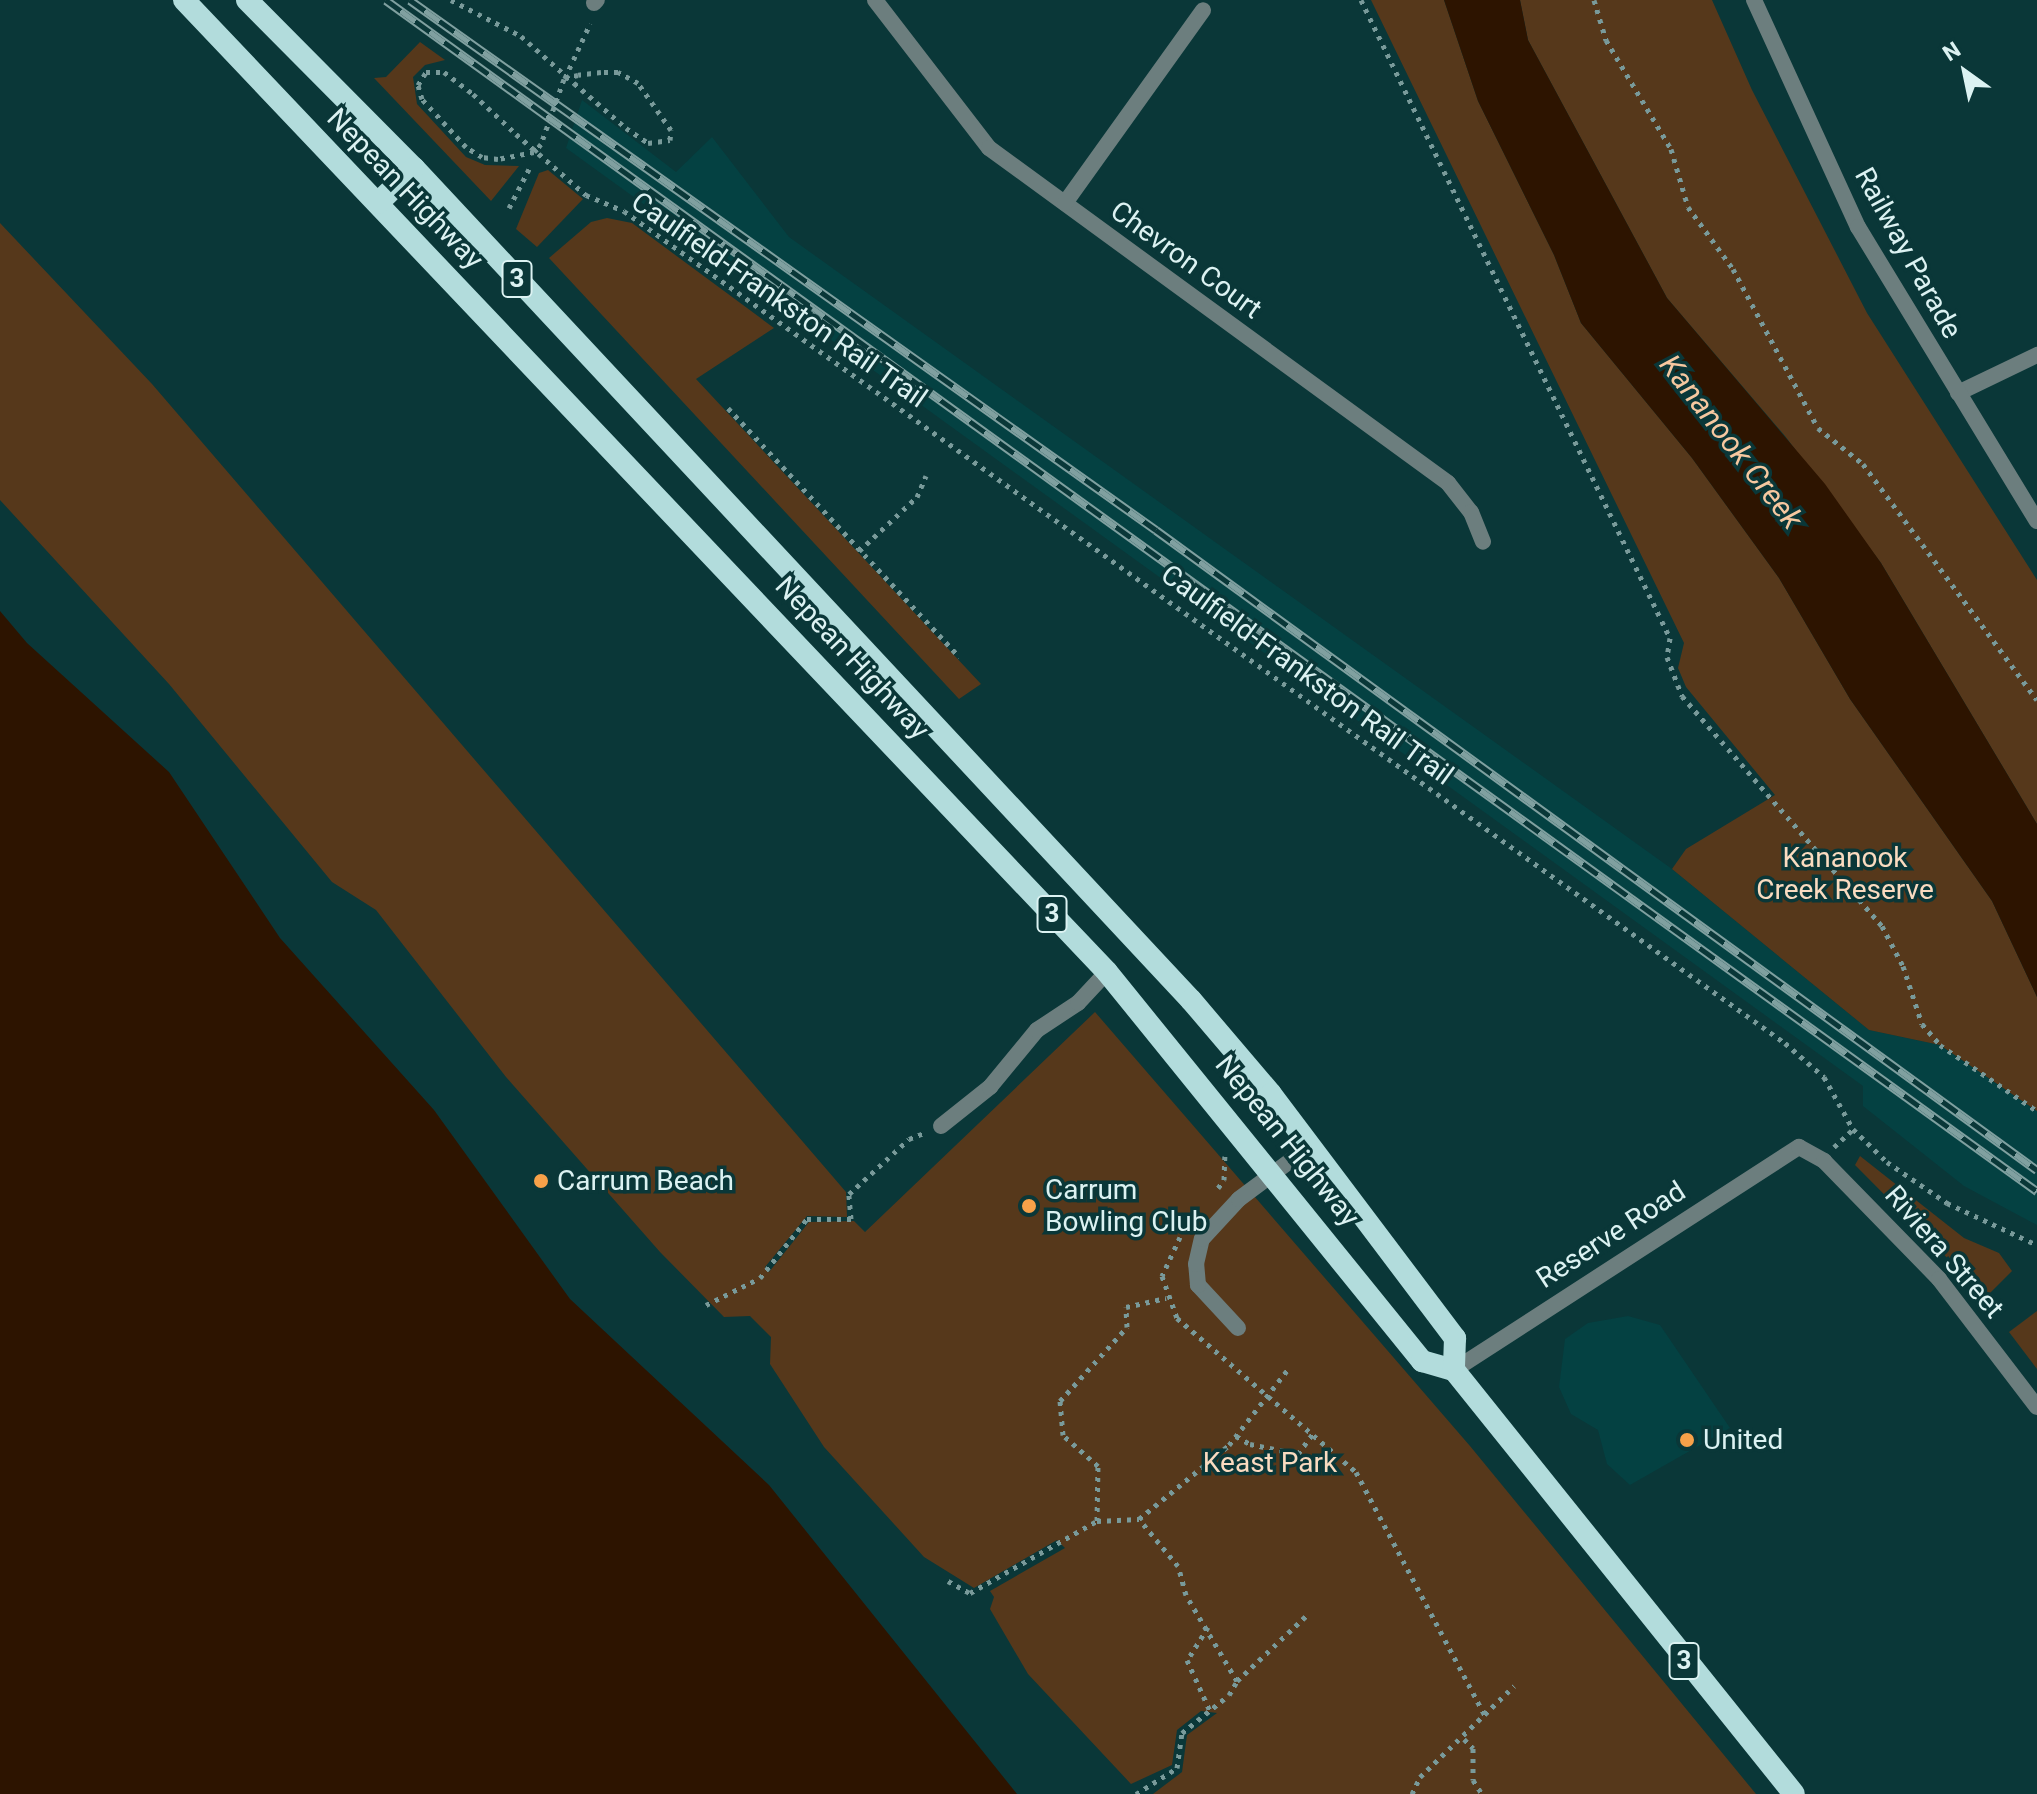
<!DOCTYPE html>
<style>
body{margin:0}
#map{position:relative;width:2037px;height:1794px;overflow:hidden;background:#0a3738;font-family:Roboto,sans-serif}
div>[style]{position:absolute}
.built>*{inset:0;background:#044142}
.green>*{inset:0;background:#56381b}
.water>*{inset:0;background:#2d1400}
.path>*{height:5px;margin-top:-2.5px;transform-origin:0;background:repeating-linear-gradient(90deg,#799a9a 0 4px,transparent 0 10px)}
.service>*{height:16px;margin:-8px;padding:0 8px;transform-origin:8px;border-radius:8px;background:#6c7e7e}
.minor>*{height:16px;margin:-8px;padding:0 8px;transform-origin:8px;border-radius:8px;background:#6c7e7e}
.tertiary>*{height:16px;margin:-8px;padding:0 8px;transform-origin:8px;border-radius:8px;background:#6c7e7e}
.trunk>*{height:22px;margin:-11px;padding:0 11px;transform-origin:11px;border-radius:11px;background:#b2dcdc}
.rail>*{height:9px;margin-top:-4.5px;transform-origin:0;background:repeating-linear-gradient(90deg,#0a3738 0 18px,#80a0a0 0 36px);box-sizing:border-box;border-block:2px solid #80a0a0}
.dots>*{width:22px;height:22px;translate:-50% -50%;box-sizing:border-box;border:4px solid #0a3738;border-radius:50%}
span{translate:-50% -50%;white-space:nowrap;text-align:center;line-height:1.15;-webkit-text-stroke:7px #0a3738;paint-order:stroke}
.shield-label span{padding:2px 6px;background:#0a3738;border:2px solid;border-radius:6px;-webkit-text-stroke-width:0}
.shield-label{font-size:26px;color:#dcf2f2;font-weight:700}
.street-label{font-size:28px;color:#dcf2f2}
.park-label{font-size:28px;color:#fadbc0}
.poi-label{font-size:28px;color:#dcf2f2}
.left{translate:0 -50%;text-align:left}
.water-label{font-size:30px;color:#f6c8a0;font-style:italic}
.north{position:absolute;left:1925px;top:32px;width:80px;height:80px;-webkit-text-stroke:6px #0a3738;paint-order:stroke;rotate:327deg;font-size:22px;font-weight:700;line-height:32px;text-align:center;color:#dcf2f2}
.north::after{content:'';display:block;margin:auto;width:28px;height:36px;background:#dcf2f2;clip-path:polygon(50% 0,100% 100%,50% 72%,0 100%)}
</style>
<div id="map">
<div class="built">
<i style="clip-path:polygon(582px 100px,676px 172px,712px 137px,789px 237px,1672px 869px,1869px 1030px,1940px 1045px,2037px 1111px,2037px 1225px,1964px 1186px,1863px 1106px,1863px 1086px,566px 148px)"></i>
<i style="clip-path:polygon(1628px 1316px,1660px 1325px,1730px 1428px,1630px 1485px,1607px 1464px,1598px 1430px,1571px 1414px,1559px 1387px,1565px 1339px,1588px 1323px)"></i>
</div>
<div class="green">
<i style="clip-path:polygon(1371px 0,1444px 0,1478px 101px,1554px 255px,1581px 323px,1692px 458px,1779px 578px,1850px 699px,1992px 901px,2037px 997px,2037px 1111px,1940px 1045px,1869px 1030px,1672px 869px,1686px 849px,1775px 795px,1686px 687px,1678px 668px,1684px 643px)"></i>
<i style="clip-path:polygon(1520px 0,1712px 0,1752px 90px,1867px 313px,2037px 580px,2037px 824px,1881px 563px,1785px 436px,1667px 298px,1528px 40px)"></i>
<i style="clip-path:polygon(420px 42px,445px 60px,425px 65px,413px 77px,417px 104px,466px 157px,485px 165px,519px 166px,491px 201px,374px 78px,386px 77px)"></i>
<i style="clip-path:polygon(548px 170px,583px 199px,537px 247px,516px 229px,539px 173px)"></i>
<i style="clip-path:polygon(607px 218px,632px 223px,774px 328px,696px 379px,981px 684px,959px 699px,549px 258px,591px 222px)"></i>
<i style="clip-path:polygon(0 223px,152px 384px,846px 1192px,847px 1217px,807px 1216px,765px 1267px,769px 1272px,809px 1222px,854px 1221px,865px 1232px,1095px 1012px,1470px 1446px,1756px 1794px,1153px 1794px,1182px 1772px,1187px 1735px,1217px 1713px,1201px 1711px,1177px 1730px,1172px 1765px,1131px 1784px,1028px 1674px,990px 1609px,994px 1597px,990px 1591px,1065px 1548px,1057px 1540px,974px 1588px,924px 1557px,824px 1447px,770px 1364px,771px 1337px,750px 1316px,724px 1317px,660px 1252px,506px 1077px,376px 910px,332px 882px,169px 684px,0 500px)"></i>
<i style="clip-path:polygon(1860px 1156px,1964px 1238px,1999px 1253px,2012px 1271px,1986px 1297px,1855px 1165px)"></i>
<i style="clip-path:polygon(2037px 1311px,2037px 1369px,2009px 1332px)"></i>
</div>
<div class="water">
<i style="clip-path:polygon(1444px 0,1520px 0,1528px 40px,1667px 298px,1825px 484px,1881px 563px,2037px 824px,2037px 997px,1992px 901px,1850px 699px,1779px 578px,1692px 458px,1581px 323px,1554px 255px,1478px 101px)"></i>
<i style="clip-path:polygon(0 611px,27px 643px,169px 772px,280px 938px,434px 1110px,570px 1299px,769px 1485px,1017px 1794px,0 1794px)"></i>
</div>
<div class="path">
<i style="left:451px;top:0;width:79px;rotate:27.2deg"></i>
<i style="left:521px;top:36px;width:71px;rotate:41.6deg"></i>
<i style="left:574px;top:83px;width:69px;rotate:40.9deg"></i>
<i style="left:626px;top:128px;width:27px;rotate:34deg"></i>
<i style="left:648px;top:143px;width:22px;rotate:-8deg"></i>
<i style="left:670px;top:140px;width:10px;rotate:-84deg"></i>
<i style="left:671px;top:130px;width:57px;rotate:-125.1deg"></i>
<i style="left:638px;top:83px;width:23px;rotate:-151deg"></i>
<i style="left:618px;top:72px;width:17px;rotate:180deg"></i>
<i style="left:601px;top:72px;width:23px;rotate:173deg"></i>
<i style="left:578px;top:75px;width:13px;rotate:167deg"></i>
<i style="left:565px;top:78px;width:1px;rotate:135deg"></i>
<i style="left:564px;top:79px;width:69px;rotate:109.5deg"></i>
<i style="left:541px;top:144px;width:6px;rotate:129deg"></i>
<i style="left:537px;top:149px;width:4px;rotate:135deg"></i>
<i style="left:534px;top:152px;width:37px;rotate:169deg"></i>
<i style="left:498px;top:159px;width:16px;rotate:-173deg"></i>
<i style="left:482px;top:157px;width:19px;rotate:-148deg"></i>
<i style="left:466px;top:147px;width:65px;rotate:-132.5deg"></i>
<i style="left:422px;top:99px;width:15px;rotate:-106deg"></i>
<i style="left:418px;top:85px;width:15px;rotate:-58deg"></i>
<i style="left:426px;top:72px;width:18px"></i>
<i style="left:444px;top:72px;width:36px;rotate:37deg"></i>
<i style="left:473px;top:94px;width:59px;rotate:42.9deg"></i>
<i style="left:516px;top:134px;width:93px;rotate:41.1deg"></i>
<i style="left:586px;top:195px;width:41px;rotate:22.8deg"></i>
<i style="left:624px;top:211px;width:1428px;rotate:35.63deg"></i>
<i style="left:1785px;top:1043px;width:52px;rotate:41.1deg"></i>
<i style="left:1824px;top:1077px;width:60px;rotate:60.9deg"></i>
<i style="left:1853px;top:1129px;width:47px;rotate:44.1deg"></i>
<i style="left:1887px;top:1162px;width:73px;rotate:34.3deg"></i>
<i style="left:1947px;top:1203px;width:99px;rotate:25deg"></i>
<i style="left:1361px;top:0;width:709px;rotate:64.16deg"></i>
<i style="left:1670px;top:638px;width:19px;rotate:99deg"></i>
<i style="left:1667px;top:657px;width:42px;rotate:69deg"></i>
<i style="left:1682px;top:696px;width:305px;rotate:49deg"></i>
<i style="left:1882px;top:926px;width:45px;rotate:62.3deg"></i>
<i style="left:1903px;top:966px;width:61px;rotate:71.9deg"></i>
<i style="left:1922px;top:1024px;width:28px;rotate:49deg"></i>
<i style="left:1940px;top:1045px;width:117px;rotate:34.2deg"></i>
<i style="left:1594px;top:0;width:42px;rotate:73.3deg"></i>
<i style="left:1606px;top:40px;width:127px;rotate:59.2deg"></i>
<i style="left:1671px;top:149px;width:60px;rotate:73.7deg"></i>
<i style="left:1688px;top:207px;width:77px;rotate:54deg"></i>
<i style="left:1733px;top:269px;width:180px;rotate:61.9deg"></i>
<i style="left:1818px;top:428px;width:58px;rotate:38.7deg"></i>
<i style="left:1863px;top:464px;width:293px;rotate:53.6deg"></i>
<i style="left:565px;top:78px;width:60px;rotate:-65.2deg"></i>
<i style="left:509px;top:208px;width:44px;rotate:-62.9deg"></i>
<i style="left:728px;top:408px;width:340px;rotate:47.1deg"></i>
<i style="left:859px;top:551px;width:79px;rotate:-43deg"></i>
<i style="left:917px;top:497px;width:23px;rotate:-67deg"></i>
<i style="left:1834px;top:1147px;width:26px;rotate:-43deg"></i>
<i style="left:1218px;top:1188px;width:10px;rotate:-53deg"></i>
<i style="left:1224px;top:1180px;width:24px;rotate:-88deg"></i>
<i style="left:1180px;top:1237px;width:43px;rotate:114.8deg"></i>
<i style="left:1162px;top:1276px;width:45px;rotate:70.3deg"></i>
<i style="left:1177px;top:1318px;width:236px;rotate:40.7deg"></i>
<i style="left:1356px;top:1472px;width:276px;rotate:62.1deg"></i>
<i style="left:706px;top:1305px;width:60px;rotate:-26.6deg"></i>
<i style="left:760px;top:1278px;width:75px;rotate:-51.5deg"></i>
<i style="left:807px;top:1219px;width:44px"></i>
<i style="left:851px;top:1219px;width:25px;rotate:-95deg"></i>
<i style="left:849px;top:1194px;width:81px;rotate:-42.5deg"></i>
<i style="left:909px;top:1139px;width:16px;rotate:-22deg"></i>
<i style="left:1236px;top:1436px;width:16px;rotate:30deg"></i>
<i style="left:1250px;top:1444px;width:49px;rotate:11.8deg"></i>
<i style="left:1298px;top:1454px;width:26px;rotate:-54deg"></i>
<i style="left:1097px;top:1521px;width:55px;rotate:-89deg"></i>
<i style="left:1098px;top:1466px;width:47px;rotate:-138.5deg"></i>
<i style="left:1063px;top:1435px;width:34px;rotate:-95deg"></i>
<i style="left:1060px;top:1401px;width:100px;rotate:-47.8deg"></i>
<i style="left:1127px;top:1327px;width:20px;rotate:-93deg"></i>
<i style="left:1126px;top:1307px;width:41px;rotate:-12.7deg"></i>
<i style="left:948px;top:1581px;width:25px;rotate:29deg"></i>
<i style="left:970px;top:1593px;width:146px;rotate:-29.6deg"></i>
<i style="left:1097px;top:1521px;width:42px;rotate:-2.7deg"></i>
<i style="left:1139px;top:1519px;width:117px;rotate:-39.4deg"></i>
<i style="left:1229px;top:1445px;width:98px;rotate:-52.1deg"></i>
<i style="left:1208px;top:1627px;width:39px;rotate:122deg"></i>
<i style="left:1187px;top:1660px;width:56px;rotate:65.7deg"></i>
<i style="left:1237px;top:1681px;width:95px;rotate:-43.3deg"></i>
<i style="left:1464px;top:1739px;width:13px;rotate:45deg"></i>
<i style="left:1473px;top:1748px;width:32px;rotate:90deg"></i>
<i style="left:1473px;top:1780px;width:17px;rotate:57deg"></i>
<i style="left:1136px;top:1794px;width:49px;rotate:-32.4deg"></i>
<i style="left:1177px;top:1768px;width:35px;rotate:-82deg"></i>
<i style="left:1182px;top:1733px;width:60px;rotate:-39deg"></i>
<i style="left:1229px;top:1695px;width:16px;rotate:-60deg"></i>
<i style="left:1237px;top:1681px;width:100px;rotate:-120.7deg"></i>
<i style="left:1186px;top:1595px;width:30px;rotate:-105deg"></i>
<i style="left:1178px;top:1566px;width:61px;rotate:-129.7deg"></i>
<i style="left:1412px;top:1794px;width:19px;rotate:-65deg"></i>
<i style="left:1420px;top:1777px;width:131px;rotate:-44.1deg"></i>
</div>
<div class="service">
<i style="left:941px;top:1126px;width:63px;rotate:-38.5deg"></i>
<i style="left:990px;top:1087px;width:74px;rotate:-50.5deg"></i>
<i style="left:1037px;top:1030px;width:49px;rotate:-33.4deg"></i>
<i style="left:1078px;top:1003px;width:42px;rotate:-46.9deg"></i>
<i style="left:1238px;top:1328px;width:59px;rotate:-132.9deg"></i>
<i style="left:1198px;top:1285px;width:21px;rotate:-95deg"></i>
<i style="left:1196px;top:1264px;width:26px;rotate:-77deg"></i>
<i style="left:1202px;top:1239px;width:54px;rotate:-47.2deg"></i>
<i style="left:1239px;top:1199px;width:89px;rotate:-36.7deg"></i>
</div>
<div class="minor">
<i style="left:875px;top:0;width:187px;rotate:52.4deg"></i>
<i style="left:989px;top:148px;width:568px;rotate:36.12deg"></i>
<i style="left:1448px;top:483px;width:37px;rotate:52deg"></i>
<i style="left:1471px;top:512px;width:32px;rotate:68deg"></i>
<i style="left:594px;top:3px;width:4px;rotate:-45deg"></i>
<i style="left:1065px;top:203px;width:237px;rotate:-54.4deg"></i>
<i style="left:1958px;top:393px;width:88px;rotate:-25.7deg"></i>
<i style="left:1454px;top:1370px;width:411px;rotate:-32.9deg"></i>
<i style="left:1799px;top:1147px;width:29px;rotate:29deg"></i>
<i style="left:1824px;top:1161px;width:165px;rotate:45.7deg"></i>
<i style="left:1939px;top:1279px;width:161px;rotate:52.6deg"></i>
</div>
<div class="tertiary">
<i style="left:1754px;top:0;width:250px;rotate:65.4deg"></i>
<i style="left:1858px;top:227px;width:344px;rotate:58.7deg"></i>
</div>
<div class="trunk">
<i style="left:184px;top:0;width:1340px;rotate:46.48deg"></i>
<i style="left:1107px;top:972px;width:501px;rotate:51deg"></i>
<i style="left:1422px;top:1361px;width:33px;rotate:16deg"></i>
<i style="left:1454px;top:1370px;width:543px;rotate:51.27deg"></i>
<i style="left:247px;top:0;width:237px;rotate:45.2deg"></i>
<i style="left:414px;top:168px;width:1138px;rotate:46.96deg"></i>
<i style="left:1191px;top:1000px;width:123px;rotate:49.6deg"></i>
<i style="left:1271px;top:1094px;width:306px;rotate:53deg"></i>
<i style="left:1455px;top:1338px;width:32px;rotate:92deg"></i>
<i style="left:378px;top:203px;width:50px;rotate:-44.2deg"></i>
</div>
<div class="rail">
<i style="left:386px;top:0;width:2036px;rotate:35.81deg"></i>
<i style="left:410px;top:0;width:915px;rotate:35.39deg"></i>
<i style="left:1156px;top:530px;width:1089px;rotate:36deg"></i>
</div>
<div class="dots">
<i style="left:541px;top:1181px;background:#f7a149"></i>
<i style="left:1029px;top:1206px;background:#f7a149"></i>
<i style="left:1687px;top:1440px;background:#f7a149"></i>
</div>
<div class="shield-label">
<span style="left:517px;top:279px">3</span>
<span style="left:1052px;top:914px">3</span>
<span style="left:1684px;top:1661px">3</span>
</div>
<div class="street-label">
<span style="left:405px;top:189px;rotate:46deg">Nepean Highway</span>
<span style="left:1908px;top:253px;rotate:61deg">Railway Parade</span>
<span style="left:1186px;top:260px;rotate:36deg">Chevron Court</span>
<span style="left:779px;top:300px;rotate:35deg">Caulfield-Frankston Rail Trail</span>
<span style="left:852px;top:658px;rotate:47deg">Nepean Highway</span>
<span style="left:1307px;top:675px;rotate:36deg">Caulfield-Frankston Rail Trail</span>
<span style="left:1287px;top:1141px;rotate:51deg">Nepean Highway</span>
<span style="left:1611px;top:1235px;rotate:-33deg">Reserve Road</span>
<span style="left:1944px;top:1252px;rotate:49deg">Riviera Street</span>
</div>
<div class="park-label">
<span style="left:1845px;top:874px">Kananook<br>Creek Reserve</span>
<span style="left:1270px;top:1463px">Keast Park</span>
</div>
<div class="poi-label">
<span class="left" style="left:557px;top:1181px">Carrum Beach</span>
<span class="left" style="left:1045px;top:1206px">Carrum<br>Bowling Club</span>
<span class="left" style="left:1703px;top:1440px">United</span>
</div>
<div class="water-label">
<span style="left:1731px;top:442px;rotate:52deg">Kananook Creek</span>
</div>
<div class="north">N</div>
</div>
